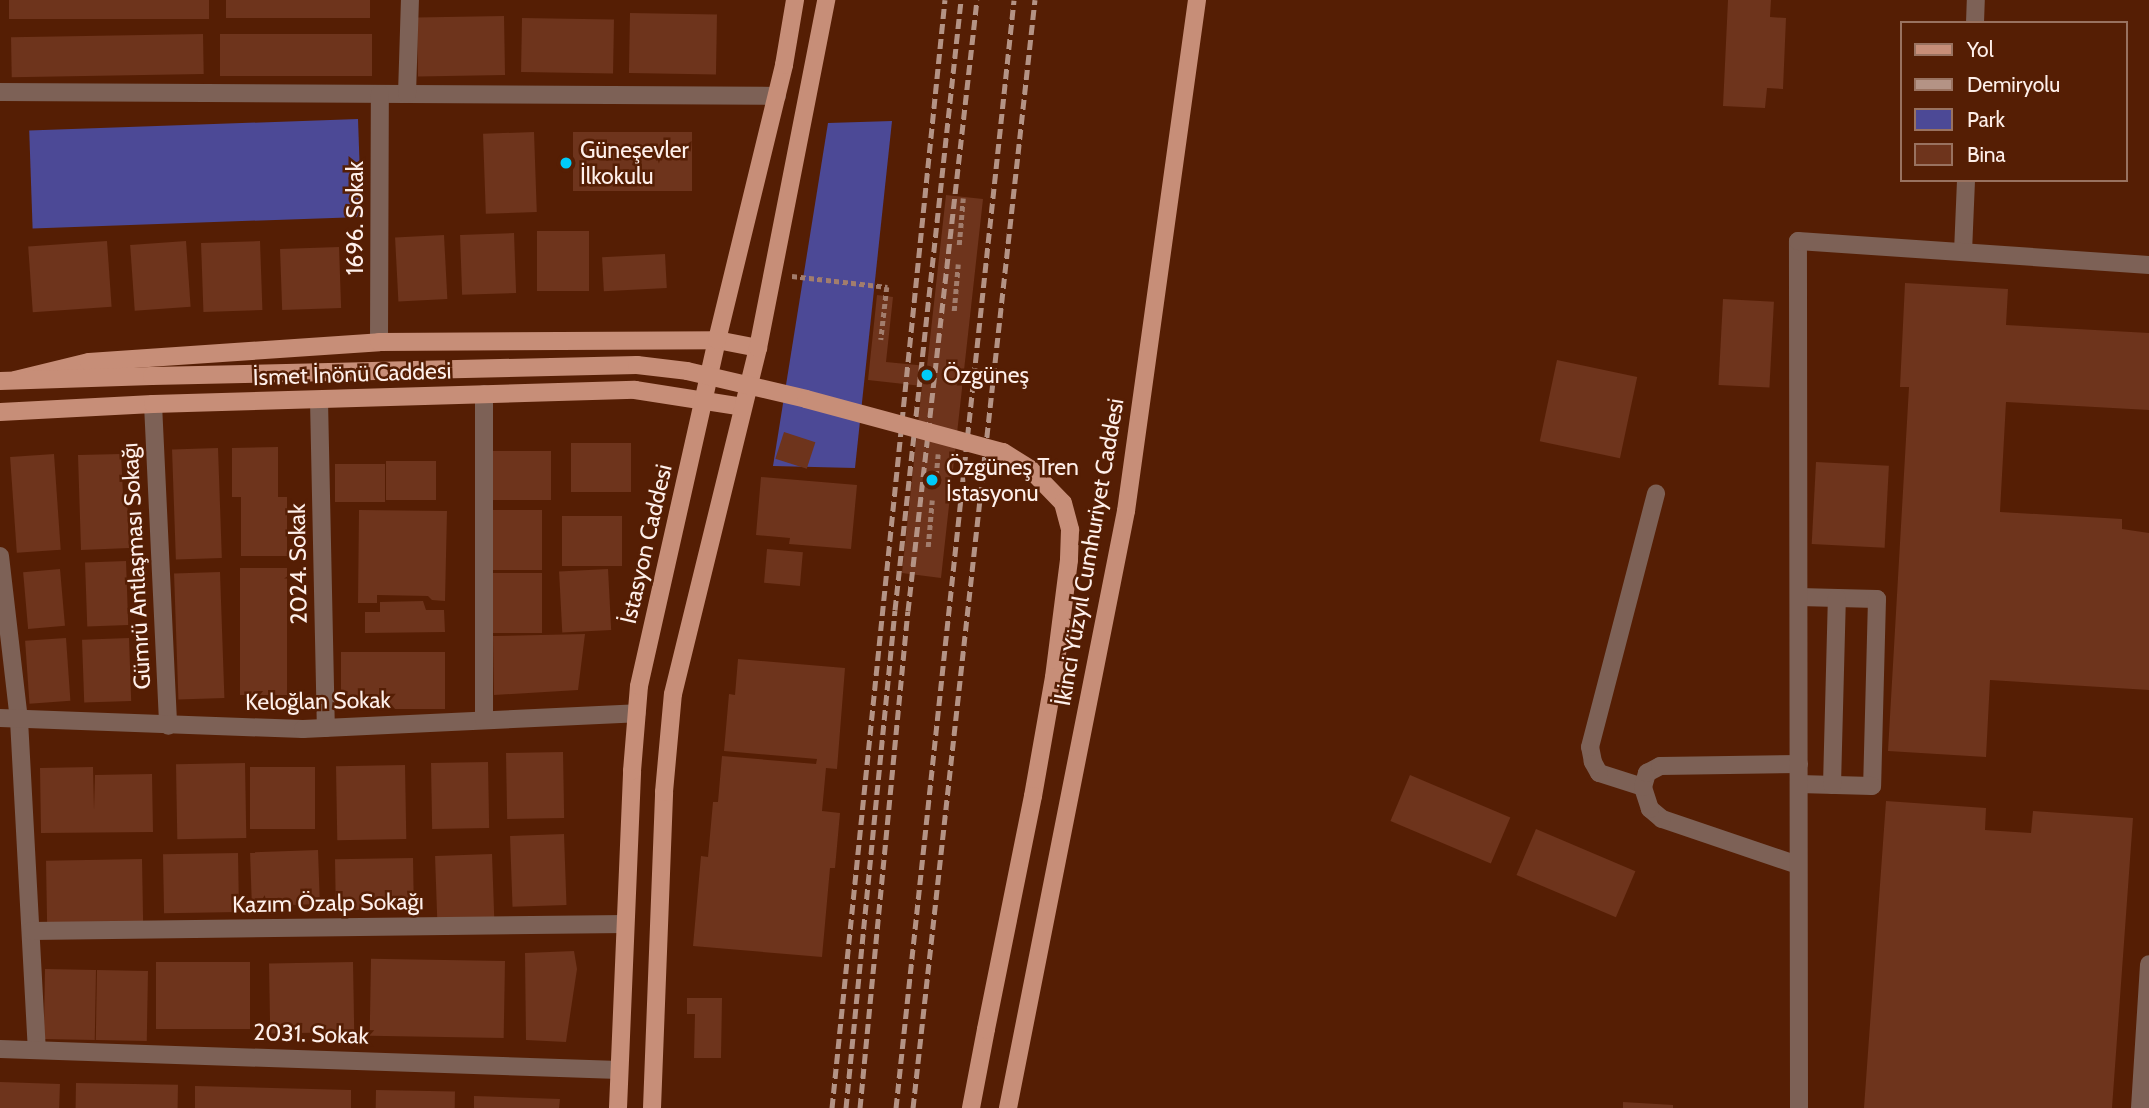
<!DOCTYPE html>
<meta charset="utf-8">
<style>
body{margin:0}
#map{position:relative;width:2149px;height:1108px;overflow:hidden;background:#551e04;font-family:Cabin,sans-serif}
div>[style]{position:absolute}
.green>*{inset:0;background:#4c4996;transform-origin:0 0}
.building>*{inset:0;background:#6e341c;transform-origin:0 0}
.path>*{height:4.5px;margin-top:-2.25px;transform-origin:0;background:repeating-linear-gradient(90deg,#a27d6d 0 5px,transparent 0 8.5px)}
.minor>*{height:18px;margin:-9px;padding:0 9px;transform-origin:9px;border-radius:9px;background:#7d6156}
.major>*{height:18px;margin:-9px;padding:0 9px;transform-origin:9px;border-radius:9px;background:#c78e78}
.rail>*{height:5px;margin-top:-2.5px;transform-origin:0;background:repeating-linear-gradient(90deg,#b49385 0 10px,transparent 0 15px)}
.major-bridge>*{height:18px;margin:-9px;padding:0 9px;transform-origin:9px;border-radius:9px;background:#c78e78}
.dots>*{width:19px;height:19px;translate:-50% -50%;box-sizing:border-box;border:4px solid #551e04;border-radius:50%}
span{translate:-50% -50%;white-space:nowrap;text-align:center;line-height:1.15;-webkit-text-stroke:5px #551e04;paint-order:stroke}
.poi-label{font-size:23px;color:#feefea}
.left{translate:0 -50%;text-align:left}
.street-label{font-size:23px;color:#feefea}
.legend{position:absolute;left:1900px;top:21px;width:228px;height:161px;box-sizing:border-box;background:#551e04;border:2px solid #997260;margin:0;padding:9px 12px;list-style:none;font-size:21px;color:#feefea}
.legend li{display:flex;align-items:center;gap:14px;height:35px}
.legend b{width:35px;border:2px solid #997260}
</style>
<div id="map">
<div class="green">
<i style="left:358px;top:119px;width:98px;height:329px;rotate:88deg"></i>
<i style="clip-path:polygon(892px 121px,855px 468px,773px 466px,828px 123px)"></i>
</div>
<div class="building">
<i style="left:9px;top:0;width:200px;height:19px"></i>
<i style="left:226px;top:0;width:144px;height:18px"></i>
<i style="clip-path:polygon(1728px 0,1771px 0,1770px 17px,1786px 18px,1783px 89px,1767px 88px,1765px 108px,1723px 106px)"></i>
<i style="left:630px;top:13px;width:87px;height:60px;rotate:1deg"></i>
<i style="left:504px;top:16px;width:59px;height:87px;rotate:89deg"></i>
<i style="left:522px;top:18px;width:92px;height:54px;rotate:1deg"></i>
<i style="left:203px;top:34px;width:40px;height:192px;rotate:89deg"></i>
<i style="left:372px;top:34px;width:42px;height:152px;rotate:90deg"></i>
<i style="left:534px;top:132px;width:80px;height:51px;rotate:88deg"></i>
<i style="left:573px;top:132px;width:119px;height:59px"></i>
<i style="clip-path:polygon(946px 195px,983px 199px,941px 578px,902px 573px,922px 386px,868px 380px,877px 295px,893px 297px,886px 362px,927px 366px)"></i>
<i style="left:537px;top:231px;width:52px;height:60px"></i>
<i style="left:514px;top:233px;width:60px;height:54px;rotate:88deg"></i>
<i style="left:444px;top:235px;width:64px;height:49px;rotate:87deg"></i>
<i style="left:107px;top:241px;width:66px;height:79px;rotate:86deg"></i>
<i style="left:186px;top:241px;width:66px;height:56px;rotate:86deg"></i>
<i style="left:260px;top:241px;width:69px;height:59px;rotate:88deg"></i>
<i style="left:339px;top:247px;width:61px;height:59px;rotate:88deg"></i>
<i style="left:665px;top:254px;width:34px;height:63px;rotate:87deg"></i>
<i style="clip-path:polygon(1905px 283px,2008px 289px,2006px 325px,2149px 333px,2149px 410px,2006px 402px,2000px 512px,2122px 519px,2122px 529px,2149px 533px,2149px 690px,1990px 680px,1986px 757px,1888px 751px,1909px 387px,1900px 387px)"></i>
<i style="left:1723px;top:299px;width:51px;height:86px;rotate:3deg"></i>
<i style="left:1557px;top:360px;width:82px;height:83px;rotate:12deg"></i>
<i style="left:784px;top:432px;width:33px;height:28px;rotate:18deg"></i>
<i style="left:571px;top:443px;width:60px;height:49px"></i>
<i style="clip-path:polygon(278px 447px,278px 497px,287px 497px,287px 556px,241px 556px,241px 497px,232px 497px,232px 448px)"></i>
<i style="left:218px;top:448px;width:110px;height:46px;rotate:88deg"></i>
<i style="left:491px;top:451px;width:60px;height:49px"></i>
<i style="left:54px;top:454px;width:96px;height:44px;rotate:86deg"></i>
<i style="clip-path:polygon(121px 454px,123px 494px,127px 493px,129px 548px,81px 550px,78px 455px)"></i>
<i style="left:386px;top:461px;width:50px;height:39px"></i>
<i style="left:1816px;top:462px;width:73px;height:82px;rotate:3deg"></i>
<i style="left:335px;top:464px;width:50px;height:38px"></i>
<i style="clip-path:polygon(761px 477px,857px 485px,851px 549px,789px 544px,790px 538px,756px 535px)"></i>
<i style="clip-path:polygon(359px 510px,447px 511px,445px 601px,432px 600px,428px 596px,377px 595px,377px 603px,358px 603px)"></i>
<i style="left:493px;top:510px;width:49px;height:60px"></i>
<i style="left:562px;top:516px;width:60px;height:50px"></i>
<i style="left:767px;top:549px;width:36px;height:34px;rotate:5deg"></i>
<i style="left:126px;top:561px;width:64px;height:41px;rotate:88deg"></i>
<i style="left:287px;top:568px;width:127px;height:47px;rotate:90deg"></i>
<i style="left:60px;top:569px;width:57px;height:37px;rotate:85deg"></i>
<i style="left:608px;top:569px;width:61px;height:49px;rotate:87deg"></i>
<i style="left:220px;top:572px;width:126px;height:46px;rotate:88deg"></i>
<i style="left:493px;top:573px;width:49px;height:60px"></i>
<i style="clip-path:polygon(423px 601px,426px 610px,444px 610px,445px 632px,365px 633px,365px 612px,380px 612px,380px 602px)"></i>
<i style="clip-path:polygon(585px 634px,578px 690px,494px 695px,493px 636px)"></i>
<i style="left:66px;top:638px;width:63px;height:41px;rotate:86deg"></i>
<i style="left:129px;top:638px;width:63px;height:47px;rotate:88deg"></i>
<i style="left:341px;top:652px;width:104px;height:57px"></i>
<i style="clip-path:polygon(738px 659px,845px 668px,837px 769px,826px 768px,822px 811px,840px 813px,835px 868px,830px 868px,822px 957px,693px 946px,701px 856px,708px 857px,713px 802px,718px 802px,722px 756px,816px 764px,817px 759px,724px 751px,729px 694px,735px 695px)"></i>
<i style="left:563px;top:752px;width:66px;height:57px;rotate:89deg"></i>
<i style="left:488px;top:762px;width:66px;height:57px;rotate:89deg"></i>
<i style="left:245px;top:763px;width:75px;height:69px;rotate:89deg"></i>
<i style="left:405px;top:765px;width:74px;height:69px;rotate:89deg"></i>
<i style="clip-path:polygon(93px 767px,94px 810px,95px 775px,152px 774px,153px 832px,41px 833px,40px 768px)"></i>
<i style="left:250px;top:767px;width:65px;height:62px"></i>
<i style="left:1410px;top:775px;width:109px;height:50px;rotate:23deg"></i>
<i style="clip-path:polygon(1886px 801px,1986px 808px,1985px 830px,2031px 833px,2033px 811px,2133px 818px,2112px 1108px,1864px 1108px)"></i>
<i style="left:1536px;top:829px;width:108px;height:50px;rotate:23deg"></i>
<i style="left:564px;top:834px;width:71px;height:54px;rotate:88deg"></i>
<i style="left:318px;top:850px;width:54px;height:68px;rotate:88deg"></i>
<i style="left:238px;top:853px;width:59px;height:75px;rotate:89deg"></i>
<i style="left:492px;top:854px;width:65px;height:57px;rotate:88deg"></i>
<i style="left:413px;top:858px;width:51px;height:78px;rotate:89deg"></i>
<i style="left:142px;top:859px;width:62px;height:96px;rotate:89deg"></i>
<i style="clip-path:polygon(574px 951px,577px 969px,566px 1042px,526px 1040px,525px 953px)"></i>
<i style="left:505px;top:961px;width:77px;height:134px;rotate:91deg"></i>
<i style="left:156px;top:962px;width:94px;height:67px"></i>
<i style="left:353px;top:962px;width:70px;height:84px;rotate:89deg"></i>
<i style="left:45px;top:969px;width:51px;height:70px;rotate:1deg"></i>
<i style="left:97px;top:970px;width:51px;height:70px;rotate:1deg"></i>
<i style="clip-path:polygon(687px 998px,722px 998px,721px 1058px,694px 1058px,695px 1014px,687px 1014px)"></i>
<i style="left:0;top:1082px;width:60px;height:26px;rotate:2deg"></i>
<i style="left:76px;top:1083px;width:102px;height:25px;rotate:1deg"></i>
<i style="clip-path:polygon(195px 1086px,351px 1090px,351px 1108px,195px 1108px)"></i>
<i style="left:376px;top:1090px;width:79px;height:18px;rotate:1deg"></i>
<i style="clip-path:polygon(474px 1096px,560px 1099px,559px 1108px,474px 1108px)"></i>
<i style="clip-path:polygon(1623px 1102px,1673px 1105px,1673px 1108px,1623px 1108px)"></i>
</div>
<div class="path">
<i style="left:959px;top:245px;width:47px;rotate:-85.1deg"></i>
<i style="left:792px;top:276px;width:96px;rotate:6.6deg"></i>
<i style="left:887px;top:287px;width:53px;rotate:96.5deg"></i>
<i style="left:954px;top:311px;width:47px;rotate:-85.1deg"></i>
<i style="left:936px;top:476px;width:22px;rotate:-85deg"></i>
<i style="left:928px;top:547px;width:47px;rotate:-85.1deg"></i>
</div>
<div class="minor">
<i style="left:1975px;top:23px;width:23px;rotate:-88deg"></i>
<i style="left:0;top:92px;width:777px;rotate:0.29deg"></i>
<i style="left:407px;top:94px;width:94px;rotate:-88.2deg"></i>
<i style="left:1963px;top:252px;width:72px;rotate:-87.6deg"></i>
<i style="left:379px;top:342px;width:248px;rotate:-89.8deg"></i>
<i style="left:319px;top:400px;width:328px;rotate:88.8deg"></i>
<i style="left:153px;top:404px;width:322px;rotate:87.3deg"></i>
<i style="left:0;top:556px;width:165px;rotate:83.4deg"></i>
<i style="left:19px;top:720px;width:328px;rotate:86.9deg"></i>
<i style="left:1799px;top:597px;width:78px;rotate:1.5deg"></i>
<i style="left:1877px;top:599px;width:187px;rotate:91.5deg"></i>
<i style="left:1872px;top:786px;width:73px;rotate:-178.4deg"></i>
<i style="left:0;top:718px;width:303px;rotate:2.1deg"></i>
<i style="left:303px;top:729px;width:334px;rotate:-2.7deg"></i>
<i style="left:484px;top:720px;width:326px;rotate:-90deg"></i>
<i style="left:1832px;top:785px;width:187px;rotate:-88.5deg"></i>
<i style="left:1643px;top:787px;width:46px;rotate:-162.3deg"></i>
<i style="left:1599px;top:773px;width:13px;rotate:-119deg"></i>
<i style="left:1593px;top:762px;width:15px;rotate:-101deg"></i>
<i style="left:1590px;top:747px;width:262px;rotate:-75.4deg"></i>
<i style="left:1798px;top:865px;width:144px;rotate:-161.3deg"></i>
<i style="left:1662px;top:819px;width:16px;rotate:-140deg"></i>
<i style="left:1650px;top:809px;width:23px;rotate:-108deg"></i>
<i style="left:1643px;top:787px;width:15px;rotate:-74deg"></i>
<i style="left:1647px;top:773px;width:15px;rotate:-28deg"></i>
<i style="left:1660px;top:766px;width:139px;rotate:-0.8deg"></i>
<i style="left:31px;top:931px;width:594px;rotate:-0.68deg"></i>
<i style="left:0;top:1049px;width:619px;rotate:1.94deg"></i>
<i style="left:1799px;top:1108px;width:867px;rotate:-90.07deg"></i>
<i style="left:1798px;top:241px;width:352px;rotate:3.9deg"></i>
<i style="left:2140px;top:1108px;width:144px;rotate:-86.4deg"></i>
</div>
<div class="major">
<i style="left:15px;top:380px;width:76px;rotate:-13.7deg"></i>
<i style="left:89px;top:362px;width:291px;rotate:-3.9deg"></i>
<i style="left:379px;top:342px;width:338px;rotate:-0.3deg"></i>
<i style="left:717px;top:340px;width:42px;rotate:11deg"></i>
<i style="left:0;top:381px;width:152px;rotate:-1.9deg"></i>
<i style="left:0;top:412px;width:153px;rotate:-3deg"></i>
<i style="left:153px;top:404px;width:482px;rotate:-1.7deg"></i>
<i style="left:635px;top:390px;width:109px;rotate:8.9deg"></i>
<i style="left:618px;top:1108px;width:337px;rotate:-87.6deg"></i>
<i style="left:632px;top:771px;width:85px;rotate:-85.3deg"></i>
<i style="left:639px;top:686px;width:355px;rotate:-77.3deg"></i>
<i style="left:717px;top:340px;width:283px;rotate:-76.3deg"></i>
<i style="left:784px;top:65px;width:66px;rotate:-80.4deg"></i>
<i style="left:652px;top:1108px;width:316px;rotate:-87.8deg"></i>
<i style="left:664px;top:792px;width:98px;rotate:-84.8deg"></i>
<i style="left:673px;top:694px;width:356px;rotate:-76.2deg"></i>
<i style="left:758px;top:348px;width:355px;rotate:-78.9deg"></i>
<i style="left:971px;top:1108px;width:80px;rotate:-79.2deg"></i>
<i style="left:1008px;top:1108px;width:609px;rotate:-78.82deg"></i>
<i style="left:1126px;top:511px;width:516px;rotate:-82.09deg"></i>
</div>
<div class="rail">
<i style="left:832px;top:1108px;width:1114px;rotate:-84.18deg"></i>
<i style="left:846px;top:1108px;width:500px;rotate:-84.38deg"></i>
<i style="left:895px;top:610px;width:614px;rotate:-83.82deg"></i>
<i style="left:860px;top:1108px;width:499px;rotate:-84.5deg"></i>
<i style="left:908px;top:611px;width:615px;rotate:-83.56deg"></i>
<i style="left:896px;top:1108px;width:1114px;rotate:-83.92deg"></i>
<i style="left:913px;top:1108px;width:1115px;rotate:-83.72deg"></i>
</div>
<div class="major-bridge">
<i style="left:152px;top:376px;width:485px;rotate:-1.3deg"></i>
<i style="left:637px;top:365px;width:50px;rotate:6.8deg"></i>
<i style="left:687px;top:371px;width:122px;rotate:13.2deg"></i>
<i style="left:806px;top:399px;width:204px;rotate:15.1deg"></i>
<i style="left:1003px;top:452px;width:32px;rotate:32deg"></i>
<i style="left:1030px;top:469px;width:47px;rotate:45.9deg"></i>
<i style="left:1063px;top:503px;width:28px;rotate:75deg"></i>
<i style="left:1070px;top:530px;width:30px;rotate:92deg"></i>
<i style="left:1069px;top:560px;width:118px;rotate:97.3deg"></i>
<i style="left:1054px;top:677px;width:121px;rotate:100deg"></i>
<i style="left:1033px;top:796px;width:238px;rotate:101.4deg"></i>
</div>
<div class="dots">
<i style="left:566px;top:163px;background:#00cbf9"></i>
<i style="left:927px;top:375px;background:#00cbf9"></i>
<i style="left:932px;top:480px;background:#00cbf9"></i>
</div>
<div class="poi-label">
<span class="left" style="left:580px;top:163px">Güneşevler<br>İlkokulu</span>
<span class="left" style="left:943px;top:375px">Özgüneş</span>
<span class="left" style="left:946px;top:480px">Özgüneş Tren<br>İstasyonu</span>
</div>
<div class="street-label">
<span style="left:355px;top:218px;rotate:-90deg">1696. Sokak</span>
<span style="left:352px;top:374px;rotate:-2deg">İsmet İnönü Caddesi</span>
<span style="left:646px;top:544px;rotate:-77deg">İstasyon Caddesi</span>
<span style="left:1089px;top:552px;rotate:-80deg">İkinci Yüzyıl Cumhuriyet Caddesi</span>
<span style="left:298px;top:564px;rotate:-91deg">2024. Sokak</span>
<span style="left:136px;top:566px;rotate:-93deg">Gümrü Antlaşması Sokağı</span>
<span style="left:318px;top:701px;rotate:-1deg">Keloğlan Sokak</span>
<span style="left:328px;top:903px;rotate:-1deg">Kazım Özalp Sokağı</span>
<span style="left:311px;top:1034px;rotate:2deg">2031. Sokak</span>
</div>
<ul class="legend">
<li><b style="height:9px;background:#c78e78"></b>Yol</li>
<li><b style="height:9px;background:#b49385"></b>Demiryolu</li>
<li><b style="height:19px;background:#4c4996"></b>Park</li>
<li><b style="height:19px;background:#6e341c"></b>Bina</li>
</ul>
</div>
